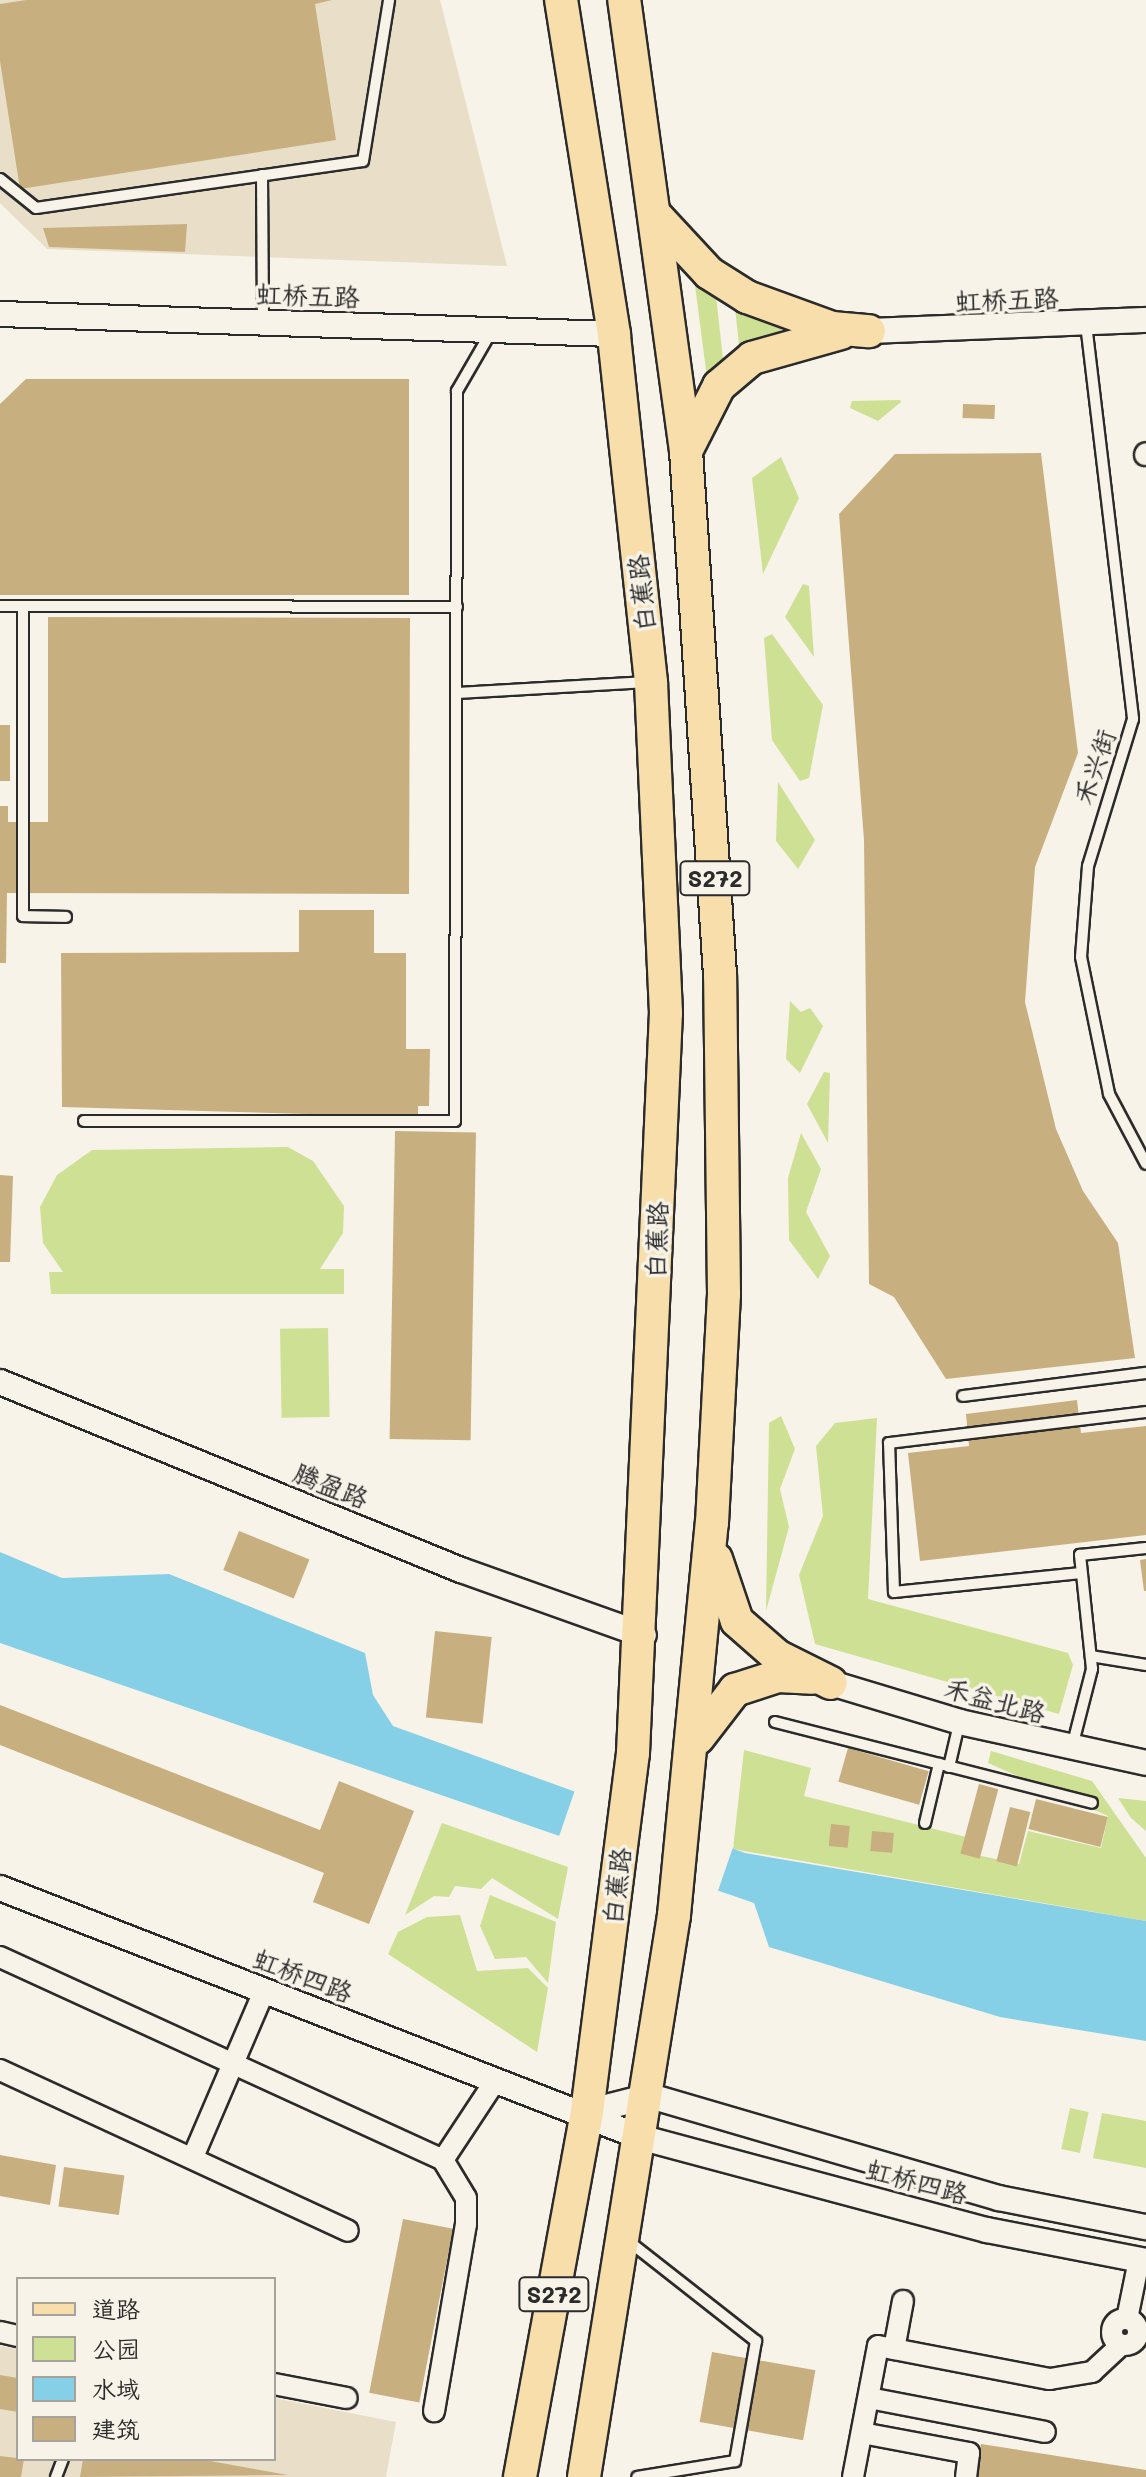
<!DOCTYPE html>
<meta charset="utf-8">
<style>
body{margin:0}
#map{position:relative;width:1146px;height:2477px;overflow:hidden;background:#f7f3e8;font-family:Mali,"LXGW WenKai TC",sans-serif}
div>[style]{position:absolute}
.built>*{inset:0;background:#e9dfc8}
.green>*{inset:0;background:#cee094;transform-origin:0 0}
.water>*{inset:0;background:#86d0e7}
.pier>*{inset:0;background:#f7f3e8;transform-origin:0 0}
.building>*{inset:0;background:#c8af7f;transform-origin:0 0}
.roads{filter:drop-shadow(2px 0 #2b2b2b) drop-shadow(-2px 0 #2b2b2b) drop-shadow(0 2px #2b2b2b) drop-shadow(0 -2px #2b2b2b)}
.service>*{height:10px;margin:-5px;padding:0 5px;transform-origin:5px;border-radius:5px;background:#f7f3e8}
.minor>*{height:20px;margin:-10px;padding:0 10px;transform-origin:10px;border-radius:10px;background:#f7f3e8}
.minor>.ring{margin:-10px;padding:0;box-sizing:content-box;background:none;border:20px solid #f7f3e8;border-radius:50%}
.tertiary>*{height:24px;margin:-12px;padding:0 12px;transform-origin:12px;border-radius:12px;background:#f7f3e8}
.primary>*{height:32px;margin:-16px;padding:0 16px;transform-origin:16px;border-radius:16px;background:#f8deab}
span{translate:-50% -50%;white-space:nowrap;text-align:center;line-height:1.15;-webkit-text-stroke:7px #f7f3e8;paint-order:stroke}
.shield-label span{padding:2px 6px;background:#f7f3e8;border:2px solid;border-radius:6px;-webkit-text-stroke-width:0}
.shield-label{font-size:24px;color:#2b2b2b;font-weight:700}
.street-label{font-size:26px;color:#2b2b2b}
.legend{position:absolute;left:16px;top:2277px;width:260px;height:184px;box-sizing:border-box;background:#f7f3e8;border:2px solid #a5a39c;margin:0;padding:10px 14px;list-style:none;font-size:24px;color:#2b2b2b}
.legend li{display:flex;align-items:center;gap:16px;height:40px}
.legend b{width:40px;border:2px solid #a5a39c}
</style>
<div id="map">
<div class="built">
<i style="clip-path:polygon(0 0,440px 0,507px 266px,47px 249px,0 203px)"></i>
<i style="clip-path:polygon(0 2346px,18px 2349px,18px 2459px,274px 2459px,274px 2398px,396px 2422px,386px 2477px,0 2477px)"></i>
</div>
<div class="green">
<i style="clip-path:polygon(694px 278px,716px 296px,724px 368px,708px 385px)"></i>
<i style="clip-path:polygon(735px 308px,781px 326px,781px 338px,740px 354px)"></i>
<i style="clip-path:polygon(852px 401px,900px 400px,901px 402px,878px 421px,850px 408px)"></i>
<i style="clip-path:polygon(781px 457px,799px 498px,763px 574px,752px 478px)"></i>
<i style="clip-path:polygon(803px 584px,809px 586px,814px 657px,785px 617px)"></i>
<i style="clip-path:polygon(772px 634px,823px 705px,809px 778px,800px 781px,772px 740px,764px 638px)"></i>
<i style="clip-path:polygon(778px 782px,815px 840px,798px 869px,776px 841px)"></i>
<i style="clip-path:polygon(790px 1001px,801px 1012px,810px 1008px,823px 1026px,800px 1073px,786px 1059px)"></i>
<i style="clip-path:polygon(824px 1072px,830px 1073px,828px 1143px,807px 1104px)"></i>
<i style="clip-path:polygon(801px 1133px,821px 1169px,806px 1212px,830px 1256px,818px 1279px,789px 1240px,788px 1178px)"></i>
<i style="clip-path:polygon(288px 1147px,313px 1161px,344px 1206px,343px 1233px,320px 1269px,344px 1269px,344px 1294px,51px 1294px,49px 1272px,63px 1272px,43px 1243px,40px 1207px,57px 1175px,92px 1150px)"></i>
<i style="left:328px;top:1328px;width:89px;height:48px;rotate:89deg"></i>
<i style="clip-path:polygon(781px 1416px,795px 1449px,780px 1489px,789px 1527px,766px 1611px,769px 1423px)"></i>
<i style="clip-path:polygon(877px 1418px,868px 1599px,1068px 1653px,1073px 1665px,1059px 1714px,815px 1644px,799px 1575px,823px 1516px,816px 1446px,835px 1423px)"></i>
<i style="clip-path:polygon(744px 1750px,811px 1768px,804px 1796px,966px 1837px,963px 1852px,1019px 1864px,1028px 1831px,1101px 1848px,1108px 1816px,988px 1763px,991px 1751px,1092px 1781px,1146px 1858px,1146px 1921px,733px 1849px)"></i>
<i style="clip-path:polygon(1118px 1798px,1146px 1801px,1146px 1831px,1131px 1818px)"></i>
<i style="clip-path:polygon(442px 1823px,568px 1867px,558px 1919px,492px 1878px,481px 1889px,455px 1886px,449px 1897px,434px 1896px,405px 1915px)"></i>
<i style="clip-path:polygon(490px 1895px,556px 1922px,548px 1983px,526px 1957px,495px 1959px,480px 1926px)"></i>
<i style="clip-path:polygon(460px 1915px,477px 1971px,528px 1968px,548px 1988px,537px 2052px,388px 1954px,398px 1932px,427px 1917px)"></i>
<i style="left:1070px;top:2108px;width:19px;height:42px;rotate:12deg"></i>
<i style="clip-path:polygon(1102px 2113px,1146px 2121px,1146px 2168px,1093px 2158px)"></i>
</div>
<div class="water">
<i style="clip-path:polygon(0 1552px,62px 1578px,169px 1574px,365px 1653px,373px 1695px,393px 1726px,745px 1853px,1146px 1921px,1146px 2041px,1000px 2017px,769px 1947px,754px 1903px,0 1643px)"></i>
</div>
<div class="pier">
<i style="left:575px;top:1790px;width:168px;height:53px;rotate:19deg"></i>
</div>
<div class="building">
<i style="clip-path:polygon(26px 0,332px 0,315px 4px,336px 140px,20px 189px,0 61px,0 4px)"></i>
<i style="clip-path:polygon(187px 224px,185px 252px,49px 247px,43px 228px)"></i>
<i style="clip-path:polygon(26px 379px,409px 379px,409px 595px,0 595px,0 404px)"></i>
<i style="left:963px;top:404px;width:32px;height:14px;rotate:2deg"></i>
<i style="clip-path:polygon(1041px 453px,1078px 753px,1035px 867px,1025px 1002px,1056px 1129px,1083px 1191px,1118px 1243px,1135px 1358px,946px 1379px,894px 1297px,869px 1284px,864px 840px,839px 514px,895px 454px)"></i>
<i style="clip-path:polygon(48px 617px,410px 618px,409px 894px,7px 893px,6px 963px,0 963px,0 806px,8px 806px,8px 822px,48px 822px)"></i>
<i style="left:0;top:725px;width:10px;height:56px"></i>
<i style="clip-path:polygon(299px 910px,374px 910px,374px 953px,406px 953px,406px 1049px,430px 1049px,429px 1106px,418px 1106px,418px 1117px,62px 1107px,61px 953px,299px 952px)"></i>
<i style="left:395px;top:1131px;width:81px;height:308px;rotate:1deg"></i>
<i style="clip-path:polygon(0 1175px,13px 1176px,10px 1262px,0 1262px)"></i>
<i style="clip-path:polygon(1077px 1400px,1081px 1433px,1146px 1426px,1146px 1535px,920px 1561px,908px 1453px,969px 1446px,966px 1414px)"></i>
<i style="left:239px;top:1531px;width:76px;height:42px;rotate:22deg"></i>
<i style="clip-path:polygon(1146px 1559px,1146px 1591px,1144px 1591px,1140px 1560px)"></i>
<i style="left:435px;top:1631px;width:57px;height:87px;rotate:6deg"></i>
<i style="clip-path:polygon(0 1705px,320px 1830px,339px 1781px,414px 1811px,369px 1924px,313px 1902px,324px 1873px,0 1745px)"></i>
<i style="left:848px;top:1748px;width:84px;height:35px;rotate:16deg"></i>
<i style="left:979px;top:1784px;width:20px;height:72px;rotate:15deg"></i>
<i style="left:1036px;top:1799px;width:74px;height:31px;rotate:14deg"></i>
<i style="left:1010px;top:1807px;width:21px;height:56px;rotate:14deg"></i>
<i style="left:831px;top:1824px;width:19px;height:22px;rotate:6deg"></i>
<i style="left:872px;top:1831px;width:22px;height:20px;rotate:5deg"></i>
<i style="clip-path:polygon(0 2155px,56px 2165px,50px 2205px,0 2196px)"></i>
<i style="left:64px;top:2167px;width:61px;height:40px;rotate:8deg"></i>
<i style="left:403px;top:2219px;width:51px;height:177px;rotate:11deg"></i>
<i style="left:1121px;top:2324px;width:10px;height:15px;rotate:6deg"></i>
<i style="left:712px;top:2352px;width:105px;height:71px;rotate:10deg"></i>
<i style="clip-path:polygon(0 2375px,18px 2378px,18px 2412px,0 2409px)"></i>
<i style="clip-path:polygon(981px 2444px,1146px 2470px,1146px 2477px,974px 2477px)"></i>
<i style="clip-path:polygon(0 2456px,24px 2459px,21px 2477px,0 2477px)"></i>
<i style="clip-path:polygon(83px 2459px,199px 2459px,288px 2475px,80px 2477px)"></i>
</div>
<div class="roads">
<div class="service">
<i style="left:262px;top:175px;width:146px;rotate:89.6deg"></i>
<i style="left:0;top:179px;width:46px;rotate:38.9deg"></i>
<i style="left:36px;top:208px;width:330px;rotate:-8.2deg"></i>
<i style="left:363px;top:161px;width:163px;rotate:-80.8deg"></i>
<i style="left:1086px;top:324px;width:398px;rotate:83.2deg"></i>
<i style="left:1133px;top:719px;width:154px;rotate:107deg"></i>
<i style="left:1088px;top:866px;width:91px;rotate:94.4deg"></i>
<i style="left:1081px;top:957px;width:140px;rotate:78.4deg"></i>
<i style="left:1109px;top:1094px;width:79px;rotate:62.1deg"></i>
<i style="left:0;top:606px;width:457px;rotate:0.1deg"></i>
<i style="left:23px;top:606px;width:310px;rotate:90deg"></i>
<i style="left:23px;top:916px;width:43px;rotate:1.3deg"></i>
<i style="left:458px;top:693px;width:189px;rotate:-3.3deg"></i>
<i style="left:84px;top:1121px;width:371px"></i>
<i style="left:455px;top:1121px;width:730px;rotate:-89.84deg"></i>
<i style="left:457px;top:391px;width:68px;rotate:-60deg"></i>
<i style="left:963px;top:1396px;width:184px;rotate:-7.2deg"></i>
<i style="left:1081px;top:1573px;width:188px;rotate:174.2deg"></i>
<i style="left:894px;top:1592px;width:149px;rotate:-91.9deg"></i>
<i style="left:889px;top:1443px;width:259px;rotate:-6.9deg"></i>
<i style="left:1091px;top:1656px;width:56px;rotate:9.3deg"></i>
<i style="left:775px;top:1722px;width:327px;rotate:14.3deg"></i>
<i style="left:1072px;top:1747px;width:81px;rotate:-75.6deg"></i>
<i style="left:1092px;top:1669px;width:115px;rotate:-96deg"></i>
<i style="left:1080px;top:1555px;width:66px;rotate:-6.1deg"></i>
<i style="left:949px;top:1767px;width:44px;rotate:-76.9deg"></i>
<i style="left:925px;top:1823px;width:61px;rotate:-76.7deg"></i>
<i style="left:627px;top:2240px;width:164px;rotate:38.1deg"></i>
<i style="left:756px;top:2341px;width:122px;rotate:99.9deg"></i>
<i style="left:735px;top:2461px;width:99px;rotate:170.7deg"></i>
<i style="left:56px;top:2477px;width:19px;rotate:-69deg"></i>
</div>
<div class="minor">
<i style="left:1145px;top:455px;width:2px;rotate:-63deg"></i>
<i style="left:0;top:1957px;width:487px;rotate:24.6deg"></i>
<i style="left:443px;top:2160px;width:44px;rotate:58.8deg"></i>
<i style="left:466px;top:2198px;width:26px;rotate:90deg"></i>
<i style="left:466px;top:2224px;width:190px;rotate:99.7deg"></i>
<i style="left:0;top:2070px;width:383px;rotate:24.8deg"></i>
<i style="left:193px;top:2157px;width:181px;rotate:-66.8deg"></i>
<i style="left:443px;top:2160px;width:95px;rotate:-56.6deg"></i>
<i class="ring" style="left:1112px;top:2319px;width:6px;height:6px"></i>
<i style="left:1127px;top:2319px;width:60px;rotate:-78.5deg"></i>
<i style="left:0;top:2332px;width:18px;rotate:13deg"></i>
<i style="left:894px;top:2349px;width:49px;rotate:-79.4deg"></i>
<i style="left:274px;top:2384px;width:74px;rotate:10.9deg"></i>
<i style="left:869px;top:2398px;width:179px;rotate:10.9deg"></i>
<i style="left:862px;top:2433px;width:109px;rotate:10.6deg"></i>
<i style="left:969px;top:2453px;width:24px;rotate:97deg"></i>
<i style="left:853px;top:2477px;width:133px;rotate:-79.2deg"></i>
<i style="left:878px;top:2346px;width:175px;rotate:10.9deg"></i>
<i style="left:1050px;top:2379px;width:43px;rotate:-9.5deg"></i>
<i style="left:1092px;top:2372px;width:40px;rotate:-43deg"></i>
</div>
<div class="tertiary">
<i style="left:0;top:314px;width:614px;rotate:1.87deg"></i>
<i style="left:869px;top:331px;width:277px;rotate:-2.3deg"></i>
<i style="left:0;top:1382px;width:498px;rotate:22.2deg"></i>
<i style="left:461px;top:1570px;width:194px;rotate:19.6deg"></i>
<i style="left:831px;top:1683px;width:135px;rotate:16.8deg"></i>
<i style="left:960px;top:1722px;width:190px;rotate:12.4deg"></i>
<i style="left:0;top:1888px;width:690px;rotate:21.25deg"></i>
<i style="left:643px;top:2138px;width:356px;rotate:15deg"></i>
<i style="left:987px;top:2230px;width:162px;rotate:11deg"></i>
<i style="left:587px;top:2112px;width:65px;rotate:-14.3deg"></i>
<i style="left:650px;top:2096px;width:364px;rotate:16.3deg"></i>
<i style="left:999px;top:2198px;width:150px;rotate:11.2deg"></i>
</div>
<div class="primary">
<i style="left:657px;top:217px;width:76px;rotate:47.1deg"></i>
<i style="left:709px;top:273px;width:45px;rotate:32.3deg"></i>
<i style="left:747px;top:297px;width:90px;rotate:20deg"></i>
<i style="left:832px;top:328px;width:37px;rotate:5deg"></i>
<i style="left:686px;top:451px;width:73px;rotate:-63.1deg"></i>
<i style="left:719px;top:386px;width:43px;rotate:-40.3deg"></i>
<i style="left:752px;top:358px;width:92px;rotate:-15.7deg"></i>
<i style="left:716px;top:1559px;width:65px;rotate:71.3deg"></i>
<i style="left:737px;top:1621px;width:53px;rotate:41.2deg"></i>
<i style="left:777px;top:1656px;width:60px;rotate:26.6deg"></i>
<i style="left:698px;top:1738px;width:61px;rotate:-52.4deg"></i>
<i style="left:735px;top:1690px;width:45px;rotate:-18deg"></i>
<i style="left:778px;top:1676px;width:34px;rotate:3deg"></i>
<i style="left:520px;top:2477px;width:371px;rotate:-79.6deg"></i>
<i style="left:587px;top:2112px;width:362px;rotate:-82.7deg"></i>
<i style="left:633px;top:1753px;width:741px;rotate:-87.45deg"></i>
<i style="left:666px;top:1013px;width:331px;rotate:-92.6deg"></i>
<i style="left:651px;top:682px;width:350px;rotate:-96.1deg"></i>
<i style="left:614px;top:334px;width:338px;rotate:-99deg"></i>
<i style="left:584px;top:2477px;width:569px;rotate:-80.9deg"></i>
<i style="left:674px;top:1915px;width:394px;rotate:-84.5deg"></i>
<i style="left:712px;top:1523px;width:229px;rotate:-87deg"></i>
<i style="left:724px;top:1294px;width:319px;rotate:-90.7deg"></i>
<i style="left:720px;top:975px;width:525px;rotate:-93.71deg"></i>
<i style="left:686px;top:451px;width:455px;rotate:-97.8deg"></i>
</div>
</div>
<div class="shield-label">
<span style="left:715px;top:878px">S272</span>
<span style="left:554px;top:2294px">S272</span>
</div>
<div class="street-label">
<span style="left:308px;top:296px;rotate:2deg">虹桥五路</span>
<span style="left:1007px;top:300px;rotate:-2deg">虹桥五路</span>
<span style="left:642px;top:593px;rotate:-96deg">白蕉路</span>
<span style="left:1095px;top:767px;rotate:-71deg">禾兴街</span>
<span style="left:657px;top:1240px;rotate:-88deg">白蕉路</span>
<span style="left:331px;top:1486px;rotate:22deg">腾盈路</span>
<span style="left:995px;top:1701px;rotate:15deg">禾益北路</span>
<span style="left:617px;top:1886px;rotate:-83deg">白蕉路</span>
<span style="left:303px;top:1976px;rotate:21deg">虹桥四路</span>
<span style="left:917px;top:2182px;rotate:15deg">虹桥四路</span>
</div>
<ul class="legend">
<li><b style="height:10px;background:#f8deab"></b>道路</li>
<li><b style="height:22px;background:#cee094"></b>公园</li>
<li><b style="height:22px;background:#86d0e7"></b>水域</li>
<li><b style="height:22px;background:#c8af7f"></b>建筑</li>
</ul>
</div>
